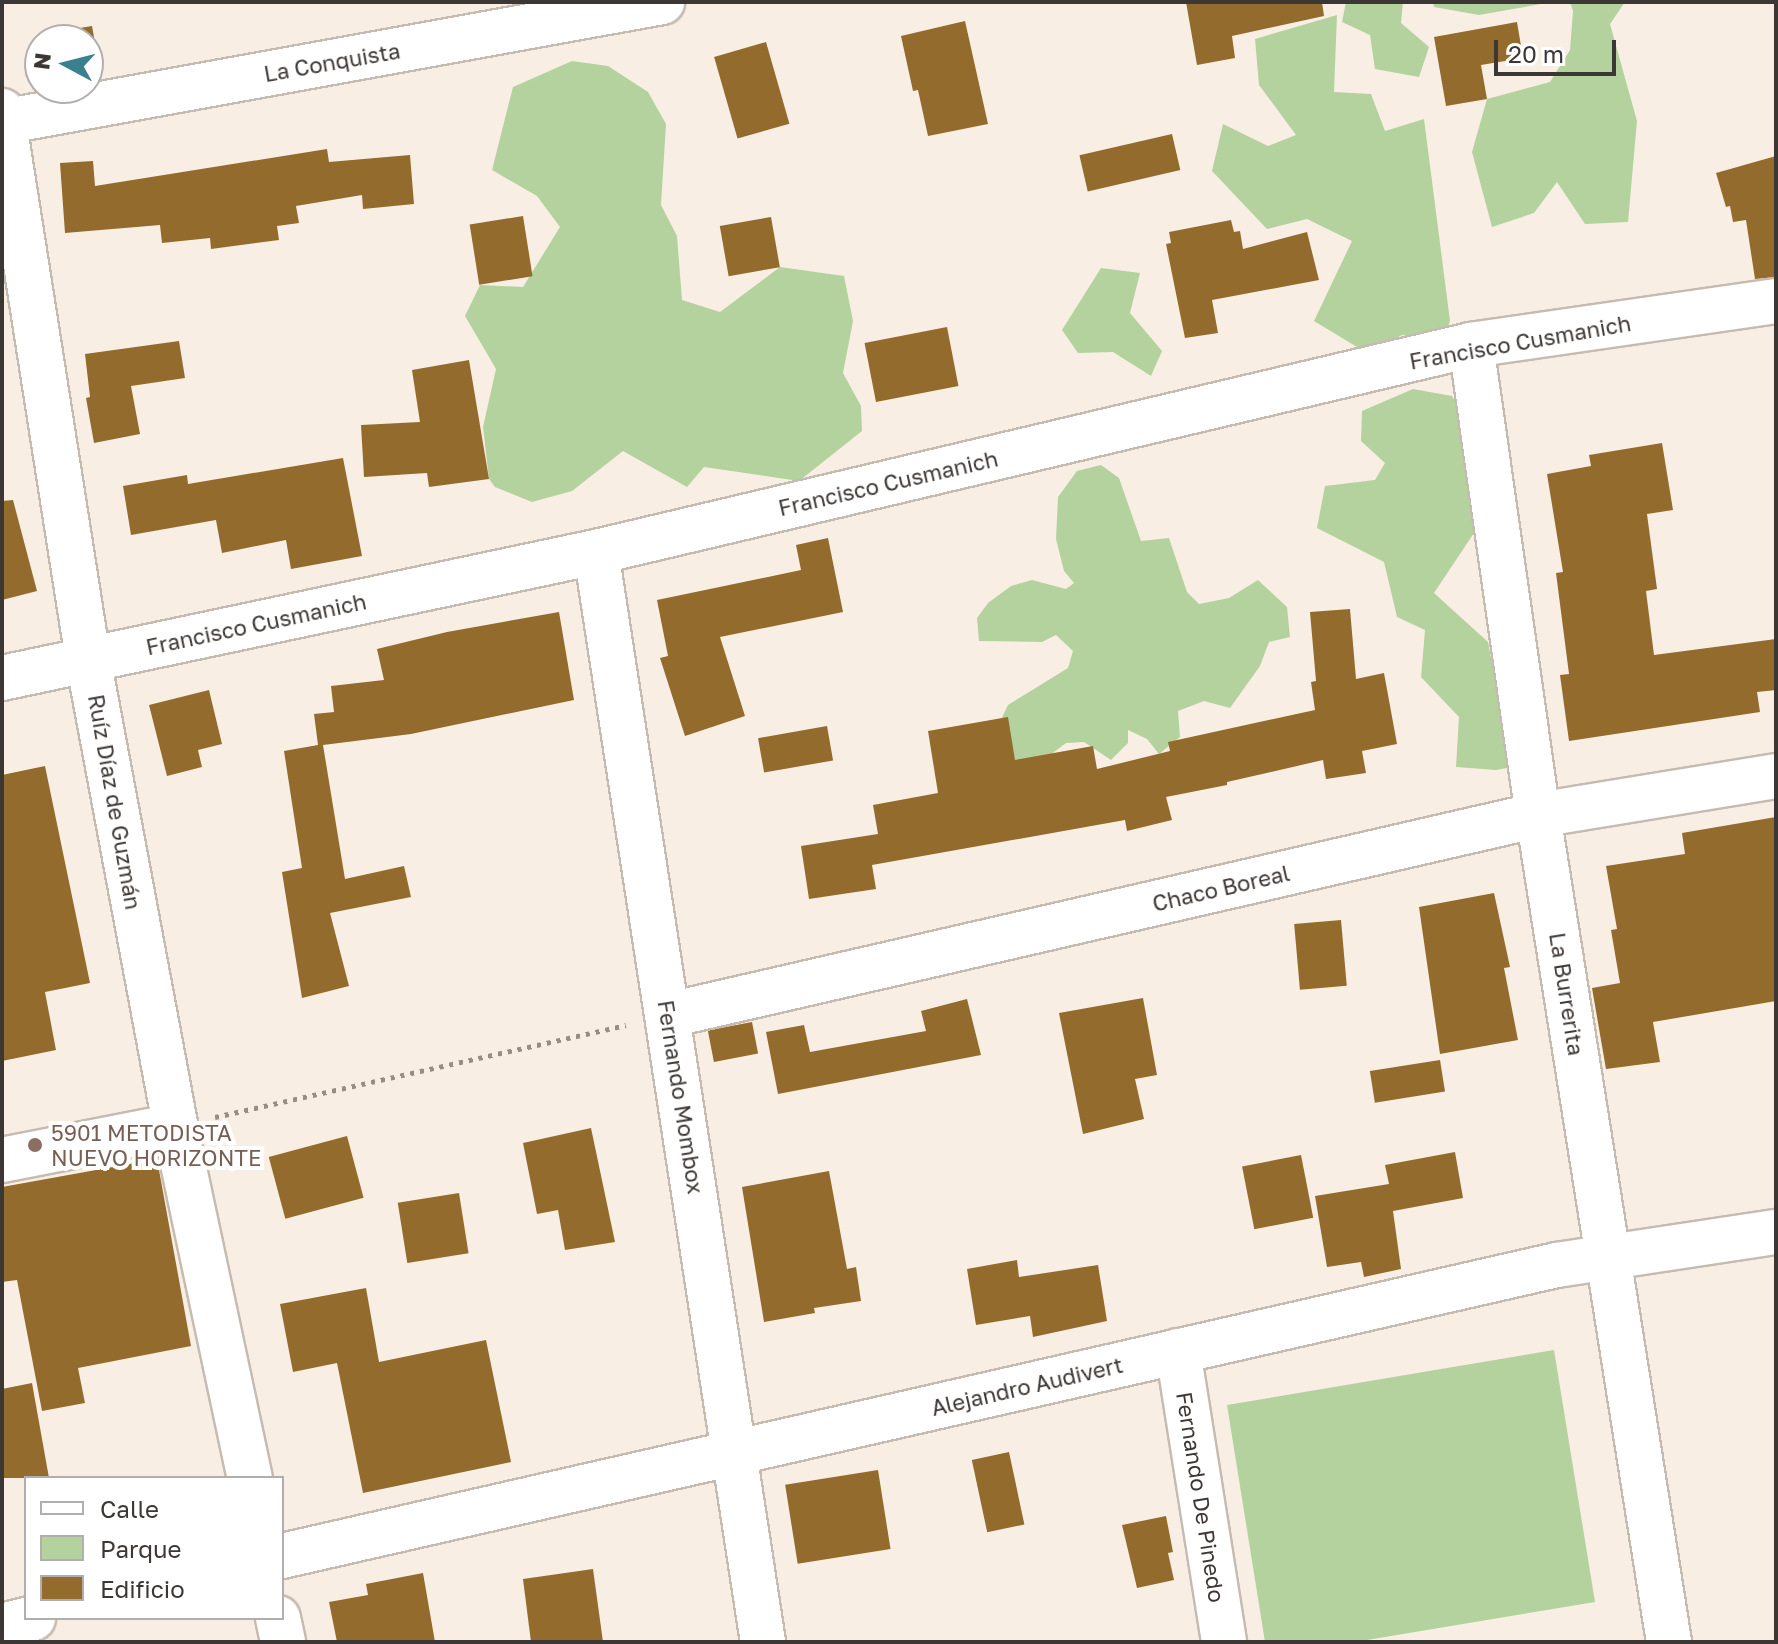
<!DOCTYPE html>
<meta charset="utf-8">
<style>
body{margin:0}
#map{position:relative;width:1778px;height:1644px;overflow:hidden;background:#f9eee4;font-family:"Golos Text",sans-serif}
div>[style]{position:absolute}
.green>*{inset:0;background:#b4d29d}
.building>*{inset:0;background:#936b2c;transform-origin:0 0}
.path>*{height:5px;margin-top:-2.5px;transform-origin:0;background:repeating-linear-gradient(90deg,#958d86 0 4px,transparent 0 10px)}
.roads{filter:drop-shadow(2px 0 #c6bbb1) drop-shadow(-2px 0 #c6bbb1) drop-shadow(0 2px #c6bbb1) drop-shadow(0 -2px #c6bbb1)}
.minor>*{height:44px;margin:-22px;padding:0 22px;transform-origin:22px;border-radius:22px;background:#fff}
.dots>*{width:22px;height:22px;translate:-50% -50%;box-sizing:border-box;border:4px solid #fff;border-radius:50%}
span{translate:-50% -50%;white-space:nowrap;text-align:center;line-height:1.15;-webkit-text-stroke:8px #fff;paint-order:stroke}
.street-label{font-size:22px;color:#3c3734}
.education-label{font-size:22px;color:#785e54}
.left{translate:0 -50%;text-align:left}
.frame{position:absolute;inset:0;border:4px solid #3c3734;pointer-events:none}
.legend{position:absolute;left:24px;top:1476px;width:260px;height:144px;box-sizing:border-box;background:#fff;border:2px solid #b1afae;margin:0;padding:10px 14px;list-style:none;font-size:24px;color:#3c3734}
.legend li{display:flex;align-items:center;gap:16px;height:40px}
.legend b{width:40px;border:2px solid #b1afae}
.north{position:absolute;left:24px;top:24px;width:80px;height:80px;box-sizing:border-box;background:#fff;border:2px solid #b1afae;border-radius:50%;rotate:277deg;font-size:22px;font-weight:700;line-height:32px;text-align:center;color:#3c3734}
.north::after{content:'';display:block;margin:auto;width:28px;height:36px;background:#3b808e;clip-path:polygon(50% 0,100% 100%,50% 72%,0 100%)}
.scale{position:absolute;left:1494px;top:40px;width:122px;height:36px;box-sizing:border-box;border:4px solid #3c3734;border-top:0;padding-left:10px;font-size:24px;line-height:28px;white-space:nowrap;color:#3c3734;-webkit-text-stroke:6px #fff;paint-order:stroke}
</style>
<div id="map">
<div class="green">
<i style="clip-path:polygon(1346px 2px,1403px 2px,1401px 23px,1429px 47px,1419px 77px,1375px 69px,1370px 35px,1342px 22px)"></i>
<i style="clip-path:polygon(1433px 2px,1552px 2px,1479px 15px,1434px 7px)"></i>
<i style="clip-path:polygon(1570px 2px,1625px 2px,1610px 24px,1637px 121px,1628px 222px,1585px 224px,1557px 182px,1534px 213px,1492px 227px,1472px 152px,1487px 99px,1550px 82px,1570px 50px,1573px 11px)"></i>
<i style="clip-path:polygon(1337px 15px,1334px 92px,1371px 94px,1385px 131px,1424px 119px,1450px 321px,1444px 337px,1402px 335px,1367px 353px,1314px 321px,1352px 241px,1307px 219px,1267px 229px,1212px 171px,1223px 124px,1268px 146px,1296px 135px,1259px 85px,1255px 39px)"></i>
<i style="clip-path:polygon(572px 61px,608px 66px,648px 92px,666px 124px,661px 205px,677px 236px,682px 300px,720px 312px,780px 267px,844px 276px,853px 321px,843px 373px,861px 406px,862px 431px,799px 481px,704px 467px,687px 487px,623px 451px,572px 491px,532px 502px,495px 487px,489px 479px,483px 427px,496px 369px,465px 316px,480px 285px,523px 287px,560px 227px,537px 196px,492px 170px,513px 87px)"></i>
<i style="clip-path:polygon(1101px 268px,1140px 273px,1130px 313px,1162px 351px,1151px 376px,1113px 352px,1078px 353px,1062px 330px)"></i>
<i style="clip-path:polygon(1413px 389px,1452px 396px,1472px 431px,1478px 527px,1434px 593px,1488px 642px,1512px 767px,1496px 770px,1456px 767px,1459px 717px,1421px 677px,1425px 630px,1397px 617px,1384px 562px,1317px 528px,1325px 486px,1375px 480px,1385px 463px,1361px 441px,1362px 411px)"></i>
<i style="clip-path:polygon(1101px 465px,1119px 478px,1141px 541px,1169px 538px,1187px 592px,1199px 604px,1229px 598px,1258px 580px,1287px 607px,1290px 637px,1269px 642px,1260px 666px,1230px 708px,1204px 701px,1178px 711px,1180px 737px,1159px 754px,1147px 739px,1128px 730px,1128px 743px,1111px 760px,1084px 742px,1066px 743px,1037px 765px,1010px 759px,996px 730px,1008px 705px,1068px 668px,1073px 651px,1056px 635px,1042px 642px,979px 641px,977px 618px,988px 603px,1011px 586px,1032px 580px,1066px 589px,1074px 583px,1064px 571px,1056px 539px,1058px 497px,1077px 471px)"></i>
<i style="clip-path:polygon(1554px 1350px,1595px 1602px,1355px 1642px,1265px 1642px,1227px 1405px)"></i>
</div>
<div class="building">
<i style="clip-path:polygon(1186px 2px,1322px 2px,1324px 16px,1232px 36px,1235px 58px,1197px 65px)"></i>
<i style="clip-path:polygon(965px 21px,988px 124px,928px 136px,918px 90px,913px 91px,901px 36px)"></i>
<i style="clip-path:polygon(1517px 22px,1523px 58px,1481px 65px,1487px 99px,1446px 106px,1434px 37px)"></i>
<i style="clip-path:polygon(92px 26px,98px 60px,88px 62px,88px 40px,40px 40px,40px 47px,38px 35px)"></i>
<i style="left:766px;top:42px;width:85px;height:54px;rotate:74deg"></i>
<i style="left:1172px;top:134px;width:37px;height:95px;rotate:77deg"></i>
<i style="clip-path:polygon(327px 149px,329px 162px,410px 155px,414px 204px,363px 209px,362px 195px,296px 206px,299px 223px,277px 226px,279px 240px,211px 249px,210px 238px,162px 243px,160px 225px,65px 233px,60px 163px,93px 161px,95px 186px)"></i>
<i style="clip-path:polygon(1776px 156px,1776px 277px,1755px 279px,1746px 220px,1733px 222px,1730px 206px,1726px 207px,1716px 173px)"></i>
<i style="left:523px;top:216px;width:61px;height:54px;rotate:81deg"></i>
<i style="left:771px;top:217px;width:51px;height:52px;rotate:80deg"></i>
<i style="clip-path:polygon(1231px 220px,1234px 232px,1240px 231px,1243px 249px,1307px 232px,1319px 280px,1212px 300px,1218px 333px,1185px 338px,1166px 244px,1171px 243px,1169px 232px)"></i>
<i style="left:947px;top:327px;width:60px;height:84px;rotate:79deg"></i>
<i style="clip-path:polygon(179px 341px,185px 378px,131px 386px,140px 434px,94px 443px,86px 398px,90px 397px,85px 354px)"></i>
<i style="clip-path:polygon(469px 360px,489px 479px,429px 487px,427px 473px,364px 477px,361px 425px,420px 422px,412px 370px)"></i>
<i style="clip-path:polygon(1662px 443px,1673px 510px,1647px 514px,1657px 589px,1646px 591px,1654px 655px,1776px 639px,1776px 690px,1757px 692px,1760px 712px,1569px 741px,1560px 675px,1569px 674px,1556px 573px,1563px 572px,1547px 474px,1591px 466px,1589px 455px)"></i>
<i style="clip-path:polygon(343px 458px,362px 556px,291px 569px,286px 540px,222px 553px,216px 520px,131px 535px,123px 486px,187px 475px,188px 484px)"></i>
<i style="clip-path:polygon(13px 500px,37px 591px,2px 600px,2px 501px)"></i>
<i style="clip-path:polygon(828px 538px,843px 612px,720px 637px,745px 716px,685px 736px,660px 658px,668px 656px,657px 600px,801px 570px,796px 545px)"></i>
<i style="clip-path:polygon(1350px 609px,1356px 679px,1384px 673px,1397px 744px,1362px 751px,1366px 773px,1326px 779px,1323px 760px,1227px 782px,1227px 785px,1166px 797px,1172px 820px,1127px 831px,1125px 820px,872px 865px,876px 889px,809px 899px,801px 846px,878px 834px,873px 805px,938px 793px,928px 731px,1008px 717px,1015px 760px,1093px 746px,1097px 769px,1170px 751px,1168px 742px,1315px 710px,1311px 682px,1316px 681px,1310px 612px)"></i>
<i style="clip-path:polygon(559px 612px,574px 700px,411px 734px,323px 745px,345px 879px,404px 866px,411px 897px,330px 913px,349px 986px,302px 998px,282px 872px,302px 868px,284px 751px,318px 745px,314px 714px,334px 712px,331px 686px,384px 680px,377px 649px,447px 632px)"></i>
<i style="clip-path:polygon(209px 690px,222px 744px,198px 750px,202px 767px,167px 776px,149px 705px)"></i>
<i style="left:827px;top:726px;width:35px;height:70px;rotate:80deg"></i>
<i style="clip-path:polygon(45px 766px,90px 983px,45px 992px,56px 1050px,2px 1061px,2px 775px)"></i>
<i style="clip-path:polygon(1776px 817px,1776px 1001px,1653px 1022px,1660px 1062px,1606px 1069px,1592px 988px,1620px 983px,1611px 930px,1617px 929px,1606px 866px,1685px 854px,1682px 833px)"></i>
<i style="clip-path:polygon(1494px 893px,1510px 967px,1504px 968px,1518px 1040px,1440px 1054px,1419px 907px)"></i>
<i style="left:1341px;top:920px;width:66px;height:47px;rotate:85deg"></i>
<i style="clip-path:polygon(1143px 998px,1157px 1075px,1135px 1079px,1144px 1119px,1083px 1134px,1059px 1013px)"></i>
<i style="clip-path:polygon(967px 999px,981px 1055px,778px 1094px,766px 1032px,804px 1025px,810px 1052px,926px 1031px,921px 1011px)"></i>
<i style="left:752px;top:1022px;width:32px;height:45px;rotate:79deg"></i>
<i style="left:1440px;top:1060px;width:32px;height:71px;rotate:81deg"></i>
<i style="clip-path:polygon(591px 1128px,615px 1242px,565px 1250px,558px 1210px,537px 1214px,523px 1143px)"></i>
<i style="left:347px;top:1136px;width:64px;height:81px;rotate:75deg"></i>
<i style="clip-path:polygon(1455px 1152px,1463px 1198px,1393px 1211px,1401px 1269px,1364px 1277px,1361px 1262px,1327px 1267px,1315px 1196px,1389px 1184px,1385px 1165px)"></i>
<i style="left:1301px;top:1155px;width:64px;height:60px;rotate:79deg"></i>
<i style="clip-path:polygon(157px 1159px,191px 1346px,78px 1368px,85px 1403px,42px 1411px,17px 1280px,2px 1282px,2px 1187px)"></i>
<i style="clip-path:polygon(829px 1171px,847px 1269px,856px 1267px,861px 1301px,814px 1308px,815px 1313px,764px 1322px,742px 1187px)"></i>
<i style="left:459px;top:1193px;width:61px;height:62px;rotate:81deg"></i>
<i style="clip-path:polygon(1017px 1260px,1019px 1277px,1098px 1265px,1107px 1321px,1033px 1337px,1030px 1316px,976px 1325px,967px 1269px)"></i>
<i style="clip-path:polygon(366px 1288px,379px 1362px,486px 1340px,511px 1462px,363px 1493px,337px 1363px,293px 1372px,280px 1304px)"></i>
<i style="clip-path:polygon(32px 1383px,49px 1478px,2px 1478px,2px 1389px)"></i>
<i style="left:1009px;top:1452px;width:74px;height:38px;rotate:78deg"></i>
<i style="left:878px;top:1470px;width:80px;height:94px;rotate:81deg"></i>
<i style="clip-path:polygon(1166px 1516px,1173px 1552px,1168px 1553px,1174px 1580px,1137px 1588px,1122px 1525px)"></i>
<i style="clip-path:polygon(593px 1569px,603px 1642px,531px 1642px,523px 1579px)"></i>
<i style="clip-path:polygon(423px 1573px,435px 1642px,337px 1642px,329px 1602px,368px 1595px,366px 1584px)"></i>
</div>
<div class="path">
<i style="left:215px;top:1117px;width:421px;rotate:-12.6deg"></i>
</div>
<div class="roads">
<div class="minor">
<i style="left:2px;top:111px;width:555px;rotate:81.08deg"></i>
<i style="left:88px;top:659px;width:475px;rotate:79.4deg"></i>
<i style="left:175px;top:1126px;width:360px;rotate:78deg"></i>
<i style="left:2px;top:122px;width:671px;rotate:-10.3deg"></i>
<i style="left:1471px;top:345px;width:475px;rotate:81.9deg"></i>
<i style="left:1538px;top:815px;width:837px;rotate:81deg"></i>
<i style="left:596px;top:552px;width:1103px;rotate:81.29deg"></i>
<i style="left:2px;top:678px;width:607px;rotate:-11.98deg"></i>
<i style="left:596px;top:552px;width:899px;rotate:-13.31deg"></i>
<i style="left:1471px;top:345px;width:308px;rotate:-8.2deg"></i>
<i style="left:669px;top:1015px;width:892px;rotate:-12.96deg"></i>
<i style="left:1538px;top:815px;width:241px;rotate:-9.3deg"></i>
<i style="left:2px;top:1160px;width:176px;rotate:-11.1deg"></i>
<i style="left:1178px;top:1351px;width:295px;rotate:81deg"></i>
<i style="left:282px;top:1556px;width:1308px;rotate:-12.86deg"></i>
<i style="left:1557px;top:1265px;width:221px;rotate:-8.6deg"></i>
<i style="left:278px;top:1618px;width:25px;rotate:78deg"></i>
<i style="left:2px;top:1626px;width:32px;rotate:-14deg"></i>
</div>
</div>
<div class="dots">
<i style="left:35px;top:1145px;background:#8d6e63"></i>
</div>
<div class="street-label">
<span style="left:332px;top:62px;rotate:-10deg">La Conquista</span>
<span style="left:1520px;top:342px;rotate:-10deg">Francisco Cusmanich</span>
<span style="left:888px;top:483px;rotate:-13deg">Francisco Cusmanich</span>
<span style="left:256px;top:624px;rotate:-12deg">Francisco Cusmanich</span>
<span style="left:115px;top:802px;rotate:80deg">Ruíz Díaz de Guzmán</span>
<span style="left:1221px;top:888px;rotate:-13deg">Chaco Boreal</span>
<span style="left:1567px;top:994px;rotate:81deg">La Burrerita</span>
<span style="left:681px;top:1097px;rotate:81deg">Fernando Mombox</span>
<span style="left:1027px;top:1386px;rotate:-13deg">Alejandro Audivert</span>
<span style="left:1201px;top:1497px;rotate:81deg">Fernando De Pinedo</span>
</div>
<div class="education-label">
<span class="left" style="left:51px;top:1145px">5901 METODISTA<br>NUEVO HORIZONTE</span>
</div>
<div class="frame"></div>
<ul class="legend">
<li><b style="height:10px;background:#fff"></b>Calle</li>
<li><b style="height:22px;background:#b4d29d"></b>Parque</li>
<li><b style="height:22px;background:#936b2c"></b>Edificio</li>
</ul>
<div class="north">N</div>
<div class="scale">20 m</div>
</div>
